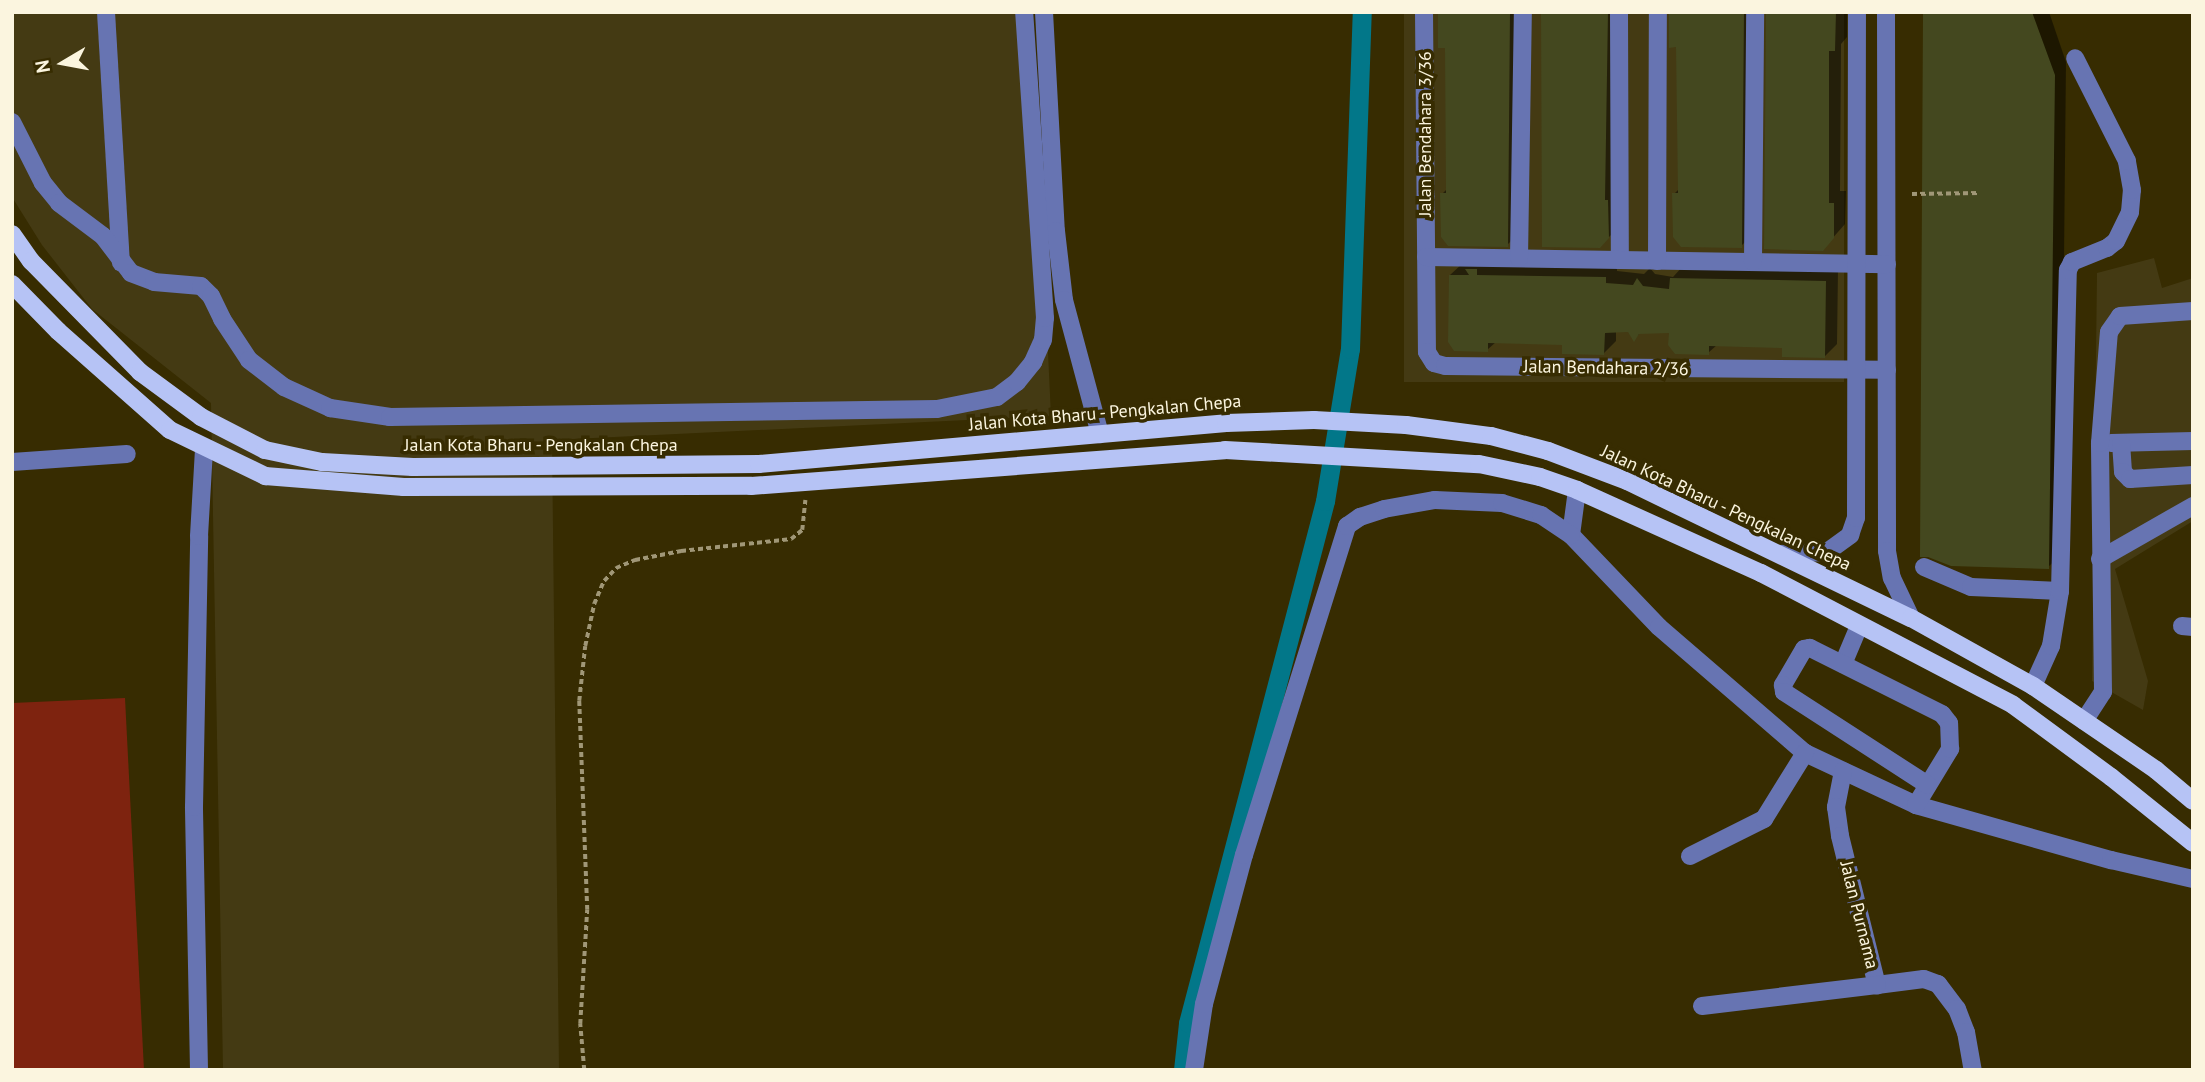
<!DOCTYPE html>
<style>
body{margin:0}
#map{position:relative;width:2205px;height:1082px;overflow:hidden;background:#372c01;font-family:"PT Sans",sans-serif}
div>[style]{position:absolute}
.built>*{inset:0;background:#443a13;transform-origin:0 0}
.green>*{inset:0;background:#7e230f}
.shadow>*{inset:0;background:#0007}
.canal>*{height:19px;margin:-9.5px;padding:0 9.5px;transform-origin:9.5px;border-radius:9.5px;background:#027789}
.building>*{inset:0;background:#44481f}
.path>*{height:3.5px;margin-top:-1.75px;transform-origin:0;background:repeating-linear-gradient(90deg,#a09777 0 5px,transparent 0 8.5px)}
.minor>*{height:18px;margin:-9px;padding:0 9px;transform-origin:9px;border-radius:9px;background:#6774b2}
.major>*{height:18px;margin:-9px;padding:0 9px;transform-origin:9px;border-radius:9px;background:#b6c3f5}
span{translate:-50% -50%;white-space:nowrap;text-align:center;line-height:1.15;-webkit-text-stroke:7px #372c01;paint-order:stroke}
.street-label{font-size:18px;color:#fbf5df}
.frame{position:absolute;inset:0;border:14px solid #fbf5df;pointer-events:none}
.north{position:absolute;left:28px;top:28px;width:70px;height:70px;-webkit-text-stroke:5px #372c01;paint-order:stroke;rotate:260deg;font-size:19px;font-weight:700;line-height:28px;text-align:center;color:#fbf5df}
.north::after{content:'';display:block;margin:auto;width:24px;height:32px;background:#fbf5df;clip-path:polygon(50% 0,100% 100%,50% 72%,0 100%)}
</style>
<div id="map">
<div class="built">
<i style="clip-path:polygon(12px 12px,1032px 12px,1051px 416px,552px 440px,559px 1070px,223px 1070px,211px 403px,92px 309px,42px 245px,12px 197px)"></i>
<i style="left:1404px;top:12px;width:440px;height:370px"></i>
<i style="clip-path:polygon(2154px 258px,2162px 288px,2193px 278px,2193px 521px,2115px 569px,2148px 681px,2143px 710px,2092px 681px,2097px 273px)"></i>
</div>
<div class="green">
<i style="clip-path:polygon(125px 698px,144px 1070px,12px 1070px,12px 703px)"></i>
</div>
<div class="shadow">
<i style="clip-path:polygon(1439px 12px,1522px 12px,1519px 233px,1507px 245px,1442px 194px,1448px 188px,1447px 46px)"></i>
<i style="clip-path:polygon(1542px 12px,1620px 12px,1612px 234px,1599px 247px)"></i>
<i style="clip-path:polygon(1671px 12px,1755px 12px,1753px 234px,1741px 246px,1674px 194px,1679px 189px,1678px 46px)"></i>
<i style="clip-path:polygon(1768px 12px,1847px 12px,1847px 37px,1841px 44px,1840px 191px,1846px 191px,1845px 224px,1823px 249px)"></i>
<i style="clip-path:polygon(1925px 12px,2049px 12px,2066px 62px,2061px 555px,2048px 567px)"></i>
<i style="clip-path:polygon(1463px 263px,1617px 266px,1617px 271px,1644px 274px,1650px 268px,1655px 274px,1673px 277px,1683px 266px,1838px 269px,1837px 344px,1825px 356px,1784px 346px,1717px 345px,1708px 353px,1670px 331px,1641px 332px,1634px 339px,1628px 331px,1616px 331px,1616px 341px,1604px 353px,1564px 343px,1496px 342px,1487px 350px,1450px 275px)"></i>
</div>
<div class="canal">
<i style="left:1183px;top:1070px;width:47px;rotate:-83.9deg"></i>
<i style="left:1188px;top:1023px;width:540px;rotate:-75.29deg"></i>
<i style="left:1325px;top:501px;width:154px;rotate:-80.7deg"></i>
<i style="left:1350px;top:349px;width:337px;rotate:-88deg"></i>
</div>
<div class="building">
<i style="clip-path:polygon(1438px 12px,1510px 12px,1508px 247px,1448px 246px,1441px 237px,1440px 193px,1446px 193px,1445px 48px,1438px 48px)"></i>
<i style="clip-path:polygon(1541px 12px,1608px 12px,1605px 200px,1608px 200px,1609px 238px,1600px 248px,1542px 247px)"></i>
<i style="clip-path:polygon(1669px 12px,1744px 12px,1742px 248px,1681px 247px,1673px 237px,1672px 193px,1678px 193px,1676px 47px,1669px 48px)"></i>
<i style="clip-path:polygon(1766px 12px,1836px 12px,1835px 51px,1829px 51px,1829px 203px,1834px 203px,1834px 238px,1823px 251px,1764px 249px)"></i>
<i style="clip-path:polygon(1923px 12px,2032px 12px,2055px 75px,2049px 569px,1951px 566px,1928px 557px,1920px 557px)"></i>
<i style="clip-path:polygon(1465px 269px,1477px 269px,1477px 275px,1606px 277px,1606px 283px,1633px 285px,1637px 278px,1643px 286px,1669px 289px,1670px 278px,1826px 281px,1825px 358px,1782px 357px,1782px 348px,1709px 346px,1709px 355px,1675px 354px,1668px 345px,1669px 333px,1639px 334px,1634px 342px,1628px 332px,1605px 333px,1604px 355px,1562px 354px,1562px 345px,1488px 343px,1488px 352px,1454px 351px,1448px 342px,1449px 275px,1469px 275px)"></i>
</div>
<div class="path">
<i style="left:1912px;top:194px;width:68px;rotate:-0.8deg"></i>
<i style="left:584px;top:1070px;width:46px;rotate:-95deg"></i>
<i style="left:580px;top:1024px;width:114px;rotate:-86.5deg"></i>
<i style="left:587px;top:910px;width:209px;rotate:-92.2deg"></i>
<i style="left:579px;top:701px;width:55px;rotate:-83.8deg"></i>
<i style="left:585px;top:646px;width:43px;rotate:-77.9deg"></i>
<i style="left:594px;top:604px;width:25px;rotate:-67deg"></i>
<i style="left:604px;top:581px;width:18px;rotate:-47deg"></i>
<i style="left:616px;top:568px;width:21px;rotate:-23deg"></i>
<i style="left:635px;top:560px;width:47px;rotate:-11.1deg"></i>
<i style="left:681px;top:551px;width:111px;rotate:-6.2deg"></i>
<i style="left:791px;top:539px;width:14px;rotate:-39deg"></i>
<i style="left:802px;top:530px;width:30px;rotate:-84deg"></i>
</div>
<div class="minor">
<i style="left:106px;top:12px;width:251px;rotate:86.6deg"></i>
<i style="left:1044px;top:12px;width:219px;rotate:86.9deg"></i>
<i style="left:1056px;top:231px;width:69px;rotate:83.4deg"></i>
<i style="left:1064px;top:300px;width:139px;rotate:75deg"></i>
<i style="left:1424px;top:12px;width:340px;rotate:89.5deg"></i>
<i style="left:1427px;top:352px;width:13px;rotate:58deg"></i>
<i style="left:1434px;top:363px;width:11px;rotate:15deg"></i>
<i style="left:1445px;top:366px;width:442px;rotate:0.5deg"></i>
<i style="left:1619px;top:12px;width:248px;rotate:89.8deg"></i>
<i style="left:1886px;top:12px;width:539px;rotate:89.89deg"></i>
<i style="left:1887px;top:551px;width:27px;rotate:80deg"></i>
<i style="left:1892px;top:578px;width:44px;rotate:64.6deg"></i>
<i style="left:12px;top:122px;width:68px;rotate:63.1deg"></i>
<i style="left:43px;top:183px;width:26px;rotate:51deg"></i>
<i style="left:59px;top:203px;width:55px;rotate:36.9deg"></i>
<i style="left:103px;top:236px;width:46px;rotate:52.9deg"></i>
<i style="left:131px;top:273px;width:25px;rotate:21deg"></i>
<i style="left:154px;top:282px;width:47px;rotate:4.9deg"></i>
<i style="left:201px;top:286px;width:14px;rotate:45deg"></i>
<i style="left:211px;top:296px;width:25px;rotate:64deg"></i>
<i style="left:222px;top:319px;width:49px;rotate:56.6deg"></i>
<i style="left:249px;top:360px;width:44px;rotate:37.6deg"></i>
<i style="left:284px;top:387px;width:51px;rotate:24.5deg"></i>
<i style="left:330px;top:408px;width:61px;rotate:8.5deg"></i>
<i style="left:390px;top:417px;width:547px;rotate:-0.84deg"></i>
<i style="left:937px;top:409px;width:61px;rotate:-11.3deg"></i>
<i style="left:997px;top:397px;width:25px;rotate:-37deg"></i>
<i style="left:1017px;top:382px;width:26px;rotate:-51deg"></i>
<i style="left:1033px;top:362px;width:24px;rotate:-66deg"></i>
<i style="left:1043px;top:340px;width:22px;rotate:-85deg"></i>
<i style="left:1045px;top:318px;width:307px;rotate:-93.9deg"></i>
<i style="left:1426px;top:257px;width:461px;rotate:0.9deg"></i>
<i style="left:1519px;top:258px;width:246px;rotate:-89.1deg"></i>
<i style="left:1657px;top:261px;width:249px;rotate:-89.8deg"></i>
<i style="left:1753px;top:262px;width:250px;rotate:-89.5deg"></i>
<i style="left:2111px;top:443px;width:82px;rotate:-1.4deg"></i>
<i style="left:2121px;top:443px;width:29px;rotate:86deg"></i>
<i style="left:2123px;top:472px;width:10px;rotate:45deg"></i>
<i style="left:2130px;top:479px;width:63px;rotate:-3.6deg"></i>
<i style="left:12px;top:462px;width:115px;rotate:-4deg"></i>
<i style="left:1577px;top:490px;width:45px;rotate:97.6deg"></i>
<i style="left:1571px;top:535px;width:127px;rotate:46.3deg"></i>
<i style="left:1659px;top:627px;width:193px;rotate:40.8deg"></i>
<i style="left:1805px;top:753px;width:123px;rotate:25.1deg"></i>
<i style="left:1916px;top:805px;width:203px;rotate:15.8deg"></i>
<i style="left:2111px;top:860px;width:84px;rotate:13deg"></i>
<i style="left:1779px;top:554px;width:48px;rotate:-2.4deg"></i>
<i style="left:1827px;top:552px;width:29px;rotate:-36deg"></i>
<i style="left:1850px;top:535px;width:18px;rotate:-71deg"></i>
<i style="left:1856px;top:518px;width:506px;rotate:-89.89deg"></i>
<i style="left:2100px;top:559px;width:107px;rotate:-29.7deg"></i>
<i style="left:1924px;top:567px;width:51px;rotate:23.1deg"></i>
<i style="left:1971px;top:587px;width:89px;rotate:2.6deg"></i>
<i style="left:2182px;top:626px;width:11px;rotate:5deg"></i>
<i style="left:1843px;top:664px;width:41px;rotate:-67.2deg"></i>
<i style="left:2033px;top:686px;width:44px;rotate:-65.8deg"></i>
<i style="left:2051px;top:646px;width:56px;rotate:-80.7deg"></i>
<i style="left:2060px;top:591px;width:321px;rotate:-88.6deg"></i>
<i style="left:2068px;top:270px;width:9px;rotate:-63deg"></i>
<i style="left:2072px;top:262px;width:38px;rotate:-22deg"></i>
<i style="left:2107px;top:248px;width:11px;rotate:-38deg"></i>
<i style="left:2116px;top:241px;width:32px;rotate:-64deg"></i>
<i style="left:2130px;top:212px;width:22px;rotate:-85deg"></i>
<i style="left:2132px;top:190px;width:29px;rotate:-100deg"></i>
<i style="left:2127px;top:161px;width:115px;rotate:-116.8deg"></i>
<i style="left:2084px;top:721px;width:35px;rotate:-57deg"></i>
<i style="left:2103px;top:692px;width:249px;rotate:-90.7deg"></i>
<i style="left:2100px;top:443px;width:111px;rotate:-85.4deg"></i>
<i style="left:2109px;top:332px;width:19px;rotate:-55deg"></i>
<i style="left:2120px;top:316px;width:73px;rotate:-3.9deg"></i>
<i style="left:1843px;top:771px;width:37px;rotate:101deg"></i>
<i style="left:1836px;top:807px;width:29px;rotate:82deg"></i>
<i style="left:1840px;top:836px;width:154px;rotate:76.1deg"></i>
<i style="left:1877px;top:985px;width:47px;rotate:-7.3deg"></i>
<i style="left:1924px;top:979px;width:15px;rotate:20deg"></i>
<i style="left:1938px;top:984px;width:31px;rotate:53deg"></i>
<i style="left:1957px;top:1009px;width:25px;rotate:69deg"></i>
<i style="left:1966px;top:1032px;width:39px;rotate:80deg"></i>
<i style="left:1916px;top:805px;width:66px;rotate:-58.7deg"></i>
<i style="left:1950px;top:749px;width:26px;rotate:-92deg"></i>
<i style="left:1949px;top:723px;width:11px;rotate:-128deg"></i>
<i style="left:1942px;top:714px;width:148px;rotate:-153.4deg"></i>
<i style="left:1810px;top:648px;width:6px;rotate:171deg"></i>
<i style="left:1804px;top:649px;width:42px;rotate:120.3deg"></i>
<i style="left:1783px;top:685px;width:7px;rotate:82deg"></i>
<i style="left:1784px;top:692px;width:171px;rotate:32.9deg"></i>
<i style="left:1690px;top:856px;width:83px;rotate:-26.6deg"></i>
<i style="left:1764px;top:819px;width:78px;rotate:-58.2deg"></i>
<i style="left:1702px;top:1006px;width:176px;rotate:-6.8deg"></i>
<i style="left:199px;top:1070px;width:263px;rotate:-91.1deg"></i>
<i style="left:194px;top:807px;width:271px;rotate:-88.9deg"></i>
<i style="left:199px;top:536px;width:87px;rotate:-86.7deg"></i>
<i style="left:1194px;top:1070px;width:67px;rotate:-81.4deg"></i>
<i style="left:1204px;top:1004px;width:154px;rotate:-75deg"></i>
<i style="left:1244px;top:855px;width:345px;rotate:-72.6deg"></i>
<i style="left:1347px;top:526px;width:16px;rotate:-35deg"></i>
<i style="left:1360px;top:517px;width:25px;rotate:-18deg"></i>
<i style="left:1384px;top:509px;width:52px;rotate:-10deg"></i>
<i style="left:1435px;top:500px;width:67px;rotate:2.6deg"></i>
<i style="left:1502px;top:503px;width:41px;rotate:17.1deg"></i>
<i style="left:1541px;top:515px;width:36px;rotate:34deg"></i>
</div>
<div class="major">
<i style="left:12px;top:234px;width:33px;rotate:55deg"></i>
<i style="left:31px;top:261px;width:156px;rotate:45.5deg"></i>
<i style="left:140px;top:372px;width:76px;rotate:36.4deg"></i>
<i style="left:201px;top:417px;width:72px;rotate:27.3deg"></i>
<i style="left:265px;top:450px;width:58px;rotate:11.9deg"></i>
<i style="left:322px;top:462px;width:91px;rotate:3.1deg"></i>
<i style="left:413px;top:467px;width:346px;rotate:-0.5deg"></i>
<i style="left:759px;top:464px;width:469px;rotate:-5deg"></i>
<i style="left:1226px;top:423px;width:88px;rotate:-2deg"></i>
<i style="left:1314px;top:420px;width:92px;rotate:3.1deg"></i>
<i style="left:1406px;top:425px;width:86px;rotate:7.4deg"></i>
<i style="left:1491px;top:436px;width:59px;rotate:14.7deg"></i>
<i style="left:1548px;top:451px;width:85px;rotate:20.8deg"></i>
<i style="left:1627px;top:481px;width:315px;rotate:25.8deg"></i>
<i style="left:1911px;top:618px;width:140px;rotate:29.1deg"></i>
<i style="left:2033px;top:686px;width:149px;rotate:34.3deg"></i>
<i style="left:2156px;top:770px;width:48px;rotate:40deg"></i>
<i style="left:12px;top:284px;width:66px;rotate:45.6deg"></i>
<i style="left:58px;top:331px;width:149px;rotate:41.5deg"></i>
<i style="left:170px;top:430px;width:106px;rotate:25.8deg"></i>
<i style="left:265px;top:476px;width:139px;rotate:4.5deg"></i>
<i style="left:404px;top:487px;width:347px;rotate:-0.2deg"></i>
<i style="left:751px;top:486px;width:475px;rotate:-4.3deg"></i>
<i style="left:1225px;top:450px;width:254px;rotate:3.2deg"></i>
<i style="left:1479px;top:464px;width:62px;rotate:12deg"></i>
<i style="left:1540px;top:477px;width:39px;rotate:19deg"></i>
<i style="left:1577px;top:490px;width:202px;rotate:24.3deg"></i>
<i style="left:1761px;top:573px;width:284px;rotate:27.6deg"></i>
<i style="left:2013px;top:705px;width:122px;rotate:36.3deg"></i>
<i style="left:2111px;top:777px;width:105px;rotate:38.8deg"></i>
</div>
<div class="street-label">
<span style="left:1425px;top:134px;rotate:-90deg">Jalan Bendahara 3/36</span>
<span style="left:1606px;top:368px;rotate:1deg">Jalan Bendahara 2/36</span>
<span style="left:1105px;top:413px;rotate:-5deg">Jalan Kota Bharu - Pengkalan Chepa</span>
<span style="left:541px;top:445px">Jalan Kota Bharu - Pengkalan Chepa</span>
<span style="left:1726px;top:508px;rotate:25deg">Jalan Kota Bharu - Pengkalan Chepa</span>
<span style="left:1859px;top:915px;rotate:76deg">Jalan Purnama</span>
</div>
<div class="frame"></div>
<div class="north">N</div>
</div>
